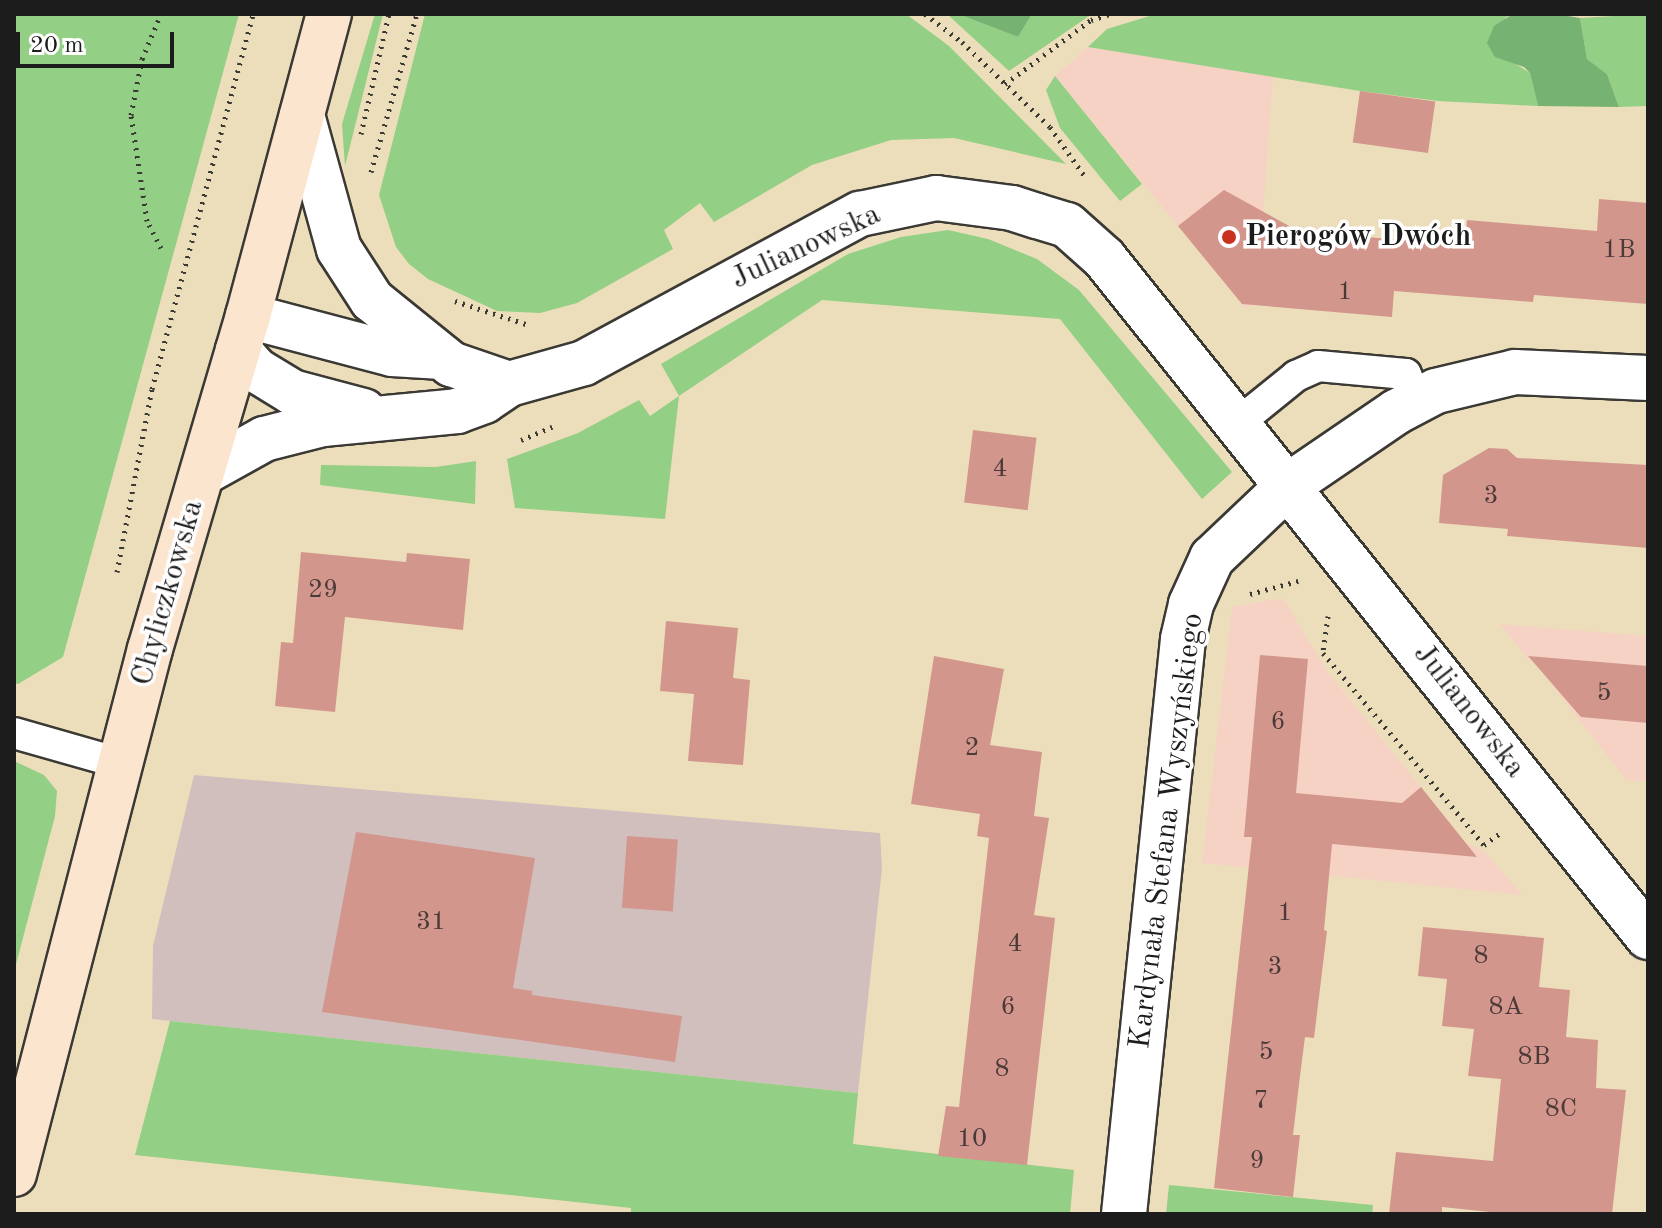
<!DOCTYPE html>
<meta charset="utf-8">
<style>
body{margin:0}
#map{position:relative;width:1662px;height:1228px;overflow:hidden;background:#eddebb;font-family:"Old Standard TT",serif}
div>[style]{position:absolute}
.built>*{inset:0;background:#f6d2c4}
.industrial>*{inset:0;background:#d1bfbe}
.green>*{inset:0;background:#93cf84}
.forest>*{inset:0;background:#76b272}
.building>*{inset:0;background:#d3968d;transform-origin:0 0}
.path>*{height:5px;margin-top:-2.5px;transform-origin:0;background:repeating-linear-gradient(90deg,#3b3934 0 2px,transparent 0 8px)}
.roads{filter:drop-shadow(2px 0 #3b3934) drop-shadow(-2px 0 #3b3934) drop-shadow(0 2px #3b3934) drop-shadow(0 -2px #3b3934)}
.lane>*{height:30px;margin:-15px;padding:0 15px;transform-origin:15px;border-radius:15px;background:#fff}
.street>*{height:44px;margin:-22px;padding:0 22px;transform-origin:22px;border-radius:22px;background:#fff}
.secondary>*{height:44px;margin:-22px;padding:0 22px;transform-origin:22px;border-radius:22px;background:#fce5cf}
.dots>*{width:22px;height:22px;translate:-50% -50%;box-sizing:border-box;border:4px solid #fff;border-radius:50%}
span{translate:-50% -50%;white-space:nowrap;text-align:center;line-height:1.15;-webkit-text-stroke:7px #fff;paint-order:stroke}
.number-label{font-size:26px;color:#4a3a38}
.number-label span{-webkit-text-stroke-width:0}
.poi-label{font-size:30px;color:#1c1c1c;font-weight:700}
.left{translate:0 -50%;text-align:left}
.street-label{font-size:30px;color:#1c1c1c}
.frame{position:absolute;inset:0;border:16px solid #1c1c1c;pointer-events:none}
.scale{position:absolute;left:16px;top:32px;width:158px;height:36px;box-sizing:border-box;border:4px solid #1c1c1c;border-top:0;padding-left:10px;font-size:24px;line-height:28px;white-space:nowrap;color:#1c1c1c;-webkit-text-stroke:6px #fff;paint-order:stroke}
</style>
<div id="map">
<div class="built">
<i style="clip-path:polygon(1088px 47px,1273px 76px,1257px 300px,1246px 309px,1055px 76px)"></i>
<i style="clip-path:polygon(1283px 598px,1327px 671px,1465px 842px,1486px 853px,1522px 895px,1202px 863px,1232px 607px)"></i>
<i style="clip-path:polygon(1500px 624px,1648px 636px,1648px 781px,1627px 781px,1542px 672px,1544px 661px,1528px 659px)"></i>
</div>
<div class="industrial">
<i style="clip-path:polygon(194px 775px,880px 833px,882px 868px,858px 1093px,152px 1019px,153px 946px)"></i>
</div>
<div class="green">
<i style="clip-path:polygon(14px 14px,239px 14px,63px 657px,18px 684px,14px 683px)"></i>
<i style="clip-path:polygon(375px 14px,383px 14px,345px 166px,342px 124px)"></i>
<i style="clip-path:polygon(425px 14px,906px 14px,949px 46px,1066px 164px,954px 138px,891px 140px,812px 165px,714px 222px,700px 203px,664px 230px,673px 249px,577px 303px,540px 313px,497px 311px,428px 279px,409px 264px,396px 247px,379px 195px)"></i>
<i style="clip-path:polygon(947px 14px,958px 14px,1018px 37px,1032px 14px,1092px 14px,1009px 71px)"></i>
<i style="clip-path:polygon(1156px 14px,1513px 14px,1505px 18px,1511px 61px,1530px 73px,1538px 106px,1438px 101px,1360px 91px,1088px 47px,1107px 29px)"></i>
<i style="clip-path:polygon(1648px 14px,1648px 106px,1619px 107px,1607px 74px,1587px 59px,1580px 18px)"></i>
<i style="clip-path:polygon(1055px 76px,1142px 184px,1120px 201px,1060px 128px,1046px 90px)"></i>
<i style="clip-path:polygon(948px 230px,988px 239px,1037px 259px,1079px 290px,1232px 472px,1202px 499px,1060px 319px,822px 300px,679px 396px,665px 519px,515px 508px,507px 459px,578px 433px,639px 400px,650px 416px,679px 396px,661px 364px,848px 254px,901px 237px)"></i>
<i style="clip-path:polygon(476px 461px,475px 504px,320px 485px,321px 465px,436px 467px)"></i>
<i style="clip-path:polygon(14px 761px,44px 775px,57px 791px,55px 816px,14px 972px)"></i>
<i style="clip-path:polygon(170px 1021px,858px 1093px,853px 1144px,1074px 1170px,1070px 1214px,631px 1214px,631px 1208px,135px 1155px)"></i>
<i style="clip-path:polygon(1169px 1185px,1373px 1205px,1372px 1214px,1166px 1214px)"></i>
</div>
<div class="forest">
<i style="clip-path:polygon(958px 14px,1032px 14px,1018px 37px)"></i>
<i style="clip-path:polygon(1513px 14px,1556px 14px,1580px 18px,1587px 59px,1607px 74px,1619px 107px,1538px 106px,1530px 73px,1524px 67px,1495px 57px,1487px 43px,1494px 26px)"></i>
</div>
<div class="building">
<i style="left:1360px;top:91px;width:76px;height:52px;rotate:8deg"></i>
<i style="clip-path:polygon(1224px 190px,1291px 227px,1291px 231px,1465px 245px,1467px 220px,1597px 231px,1599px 199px,1648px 203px,1648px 304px,1534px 295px,1533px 302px,1394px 291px,1392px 317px,1242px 304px,1178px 226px)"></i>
<i style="left:973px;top:430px;width:64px;height:73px;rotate:7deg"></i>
<i style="clip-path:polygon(1489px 448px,1507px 449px,1517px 458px,1648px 465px,1648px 548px,1507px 536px,1508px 529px,1439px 523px,1443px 475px)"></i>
<i style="clip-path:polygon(301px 552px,406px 562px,407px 553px,470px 559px,463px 630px,345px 617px,335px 712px,275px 706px,281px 642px,293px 643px)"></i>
<i style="clip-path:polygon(666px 621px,738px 628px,733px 678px,750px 680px,743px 765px,688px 761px,694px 694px,660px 691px)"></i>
<i style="clip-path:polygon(1260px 655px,1308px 659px,1296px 793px,1402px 803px,1421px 787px,1477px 857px,1332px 844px,1324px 930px,1327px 931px,1314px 1038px,1305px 1037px,1300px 1076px,1293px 1135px,1300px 1135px,1293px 1197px,1214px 1188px,1252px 837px,1244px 837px)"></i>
<i style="clip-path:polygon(934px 656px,1004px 669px,990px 745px,1042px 752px,1034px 816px,1049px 818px,1034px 915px,1055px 918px,1027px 1165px,938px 1156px,946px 1106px,959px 1107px,989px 838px,977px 836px,980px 814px,911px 804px)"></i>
<i style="clip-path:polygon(1528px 656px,1648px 666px,1648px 723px,1581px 717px)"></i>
<i style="clip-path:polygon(356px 832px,535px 858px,513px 988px,532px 991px,532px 995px,682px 1016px,675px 1062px,322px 1012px)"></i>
<i style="left:627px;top:836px;width:51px;height:72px;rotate:4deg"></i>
<i style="clip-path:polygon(1423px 927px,1544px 938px,1539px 987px,1570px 990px,1566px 1037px,1598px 1040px,1596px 1088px,1626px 1090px,1612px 1214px,1509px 1214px,1442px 1207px,1442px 1214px,1389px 1214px,1396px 1152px,1493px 1161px,1501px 1079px,1468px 1076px,1474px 1029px,1442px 1026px,1447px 979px,1418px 976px)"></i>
</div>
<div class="path">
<i style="left:925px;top:14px;width:46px;rotate:37.1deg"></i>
<i style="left:962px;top:42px;width:122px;rotate:44deg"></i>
<i style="left:1050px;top:127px;width:62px;rotate:54.8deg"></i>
<i style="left:1005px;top:84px;width:107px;rotate:-36.7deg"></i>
<i style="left:1091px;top:20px;width:20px;rotate:-18deg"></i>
<i style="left:361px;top:134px;width:123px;rotate:-76.9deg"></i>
<i style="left:371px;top:172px;width:165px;rotate:-73.8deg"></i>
<i style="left:161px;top:248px;width:30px;rotate:-117deg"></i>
<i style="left:147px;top:221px;width:107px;rotate:-98.6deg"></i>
<i style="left:131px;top:115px;width:57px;rotate:-78.9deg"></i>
<i style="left:142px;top:59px;width:49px;rotate:-67.1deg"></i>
<i style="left:455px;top:301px;width:78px;rotate:18deg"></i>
<i style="left:521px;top:440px;width:34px;rotate:-23deg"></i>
<i style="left:117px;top:572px;width:186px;rotate:-79.2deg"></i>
<i style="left:152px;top:389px;width:388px;rotate:-74.9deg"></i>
<i style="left:1250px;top:594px;width:50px;rotate:-15.2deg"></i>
<i style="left:1328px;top:616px;width:37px;rotate:98deg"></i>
<i style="left:1323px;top:653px;width:251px;rotate:50deg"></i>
<i style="left:1484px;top:845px;width:22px;rotate:-36deg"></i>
</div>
<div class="roads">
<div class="lane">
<i style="left:1238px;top:423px;width:75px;rotate:-39deg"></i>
<i style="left:1296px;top:376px;width:24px;rotate:-24deg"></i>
<i style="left:1318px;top:366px;width:88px;rotate:5.2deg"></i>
<i style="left:1406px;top:374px;width:29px;rotate:68deg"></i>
<i style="left:14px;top:733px;width:109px;rotate:15.9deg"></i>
</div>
<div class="street">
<i style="left:302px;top:115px;width:139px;rotate:74.6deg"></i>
<i style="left:339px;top:249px;width:61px;rotate:57.1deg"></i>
<i style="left:372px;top:300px;width:102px;rotate:39deg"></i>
<i style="left:451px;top:364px;width:61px;rotate:19deg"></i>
<i style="left:248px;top:316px;width:149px;rotate:14.8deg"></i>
<i style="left:392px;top:354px;width:50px;rotate:3.4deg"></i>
<i style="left:238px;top:350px;width:27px;rotate:48deg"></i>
<i style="left:256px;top:370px;width:42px;rotate:31.4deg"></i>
<i style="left:292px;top:392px;width:74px;rotate:14.8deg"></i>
<i style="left:203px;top:473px;width:70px;rotate:-29.1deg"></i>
<i style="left:264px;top:439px;width:61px;rotate:-14.3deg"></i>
<i style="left:323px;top:424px;width:135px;rotate:-5.5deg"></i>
<i style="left:457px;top:411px;width:29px;rotate:-20deg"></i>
<i style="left:484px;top:401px;width:30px;rotate:-34deg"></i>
<i style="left:509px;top:384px;width:78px;rotate:-15.6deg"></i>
<i style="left:584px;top:363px;width:314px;rotate:-28.4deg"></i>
<i style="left:860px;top:214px;width:78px;rotate:-11.9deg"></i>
<i style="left:936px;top:198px;width:77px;rotate:7.5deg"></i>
<i style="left:1012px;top:208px;width:26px;rotate:18deg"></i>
<i style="left:1037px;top:216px;width:31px;rotate:17deg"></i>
<i style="left:1067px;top:225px;width:50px;rotate:41.7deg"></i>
<i style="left:1104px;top:258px;width:870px;rotate:51.3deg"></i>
<i style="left:1124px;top:1214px;width:578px;rotate:-84.14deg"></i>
<i style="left:1183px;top:639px;width:36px;rotate:-77deg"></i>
<i style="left:1191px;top:604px;width:51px;rotate:-65.5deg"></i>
<i style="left:1212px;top:558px;width:106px;rotate:-43.5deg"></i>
<i style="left:1289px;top:485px;width:130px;rotate:-34.3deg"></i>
<i style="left:1396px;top:412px;width:45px;rotate:-27.7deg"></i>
<i style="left:1436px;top:391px;width:81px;rotate:-13.5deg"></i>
<i style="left:1515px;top:372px;width:133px;rotate:2.6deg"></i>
</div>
<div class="secondary">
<i style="left:14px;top:1174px;width:542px;rotate:-75.48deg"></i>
<i style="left:150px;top:649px;width:347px;rotate:-73.6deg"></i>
<i style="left:248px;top:316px;width:313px;rotate:-75deg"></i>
</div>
</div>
<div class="dots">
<i style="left:1229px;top:237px;background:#c8321e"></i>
</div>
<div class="number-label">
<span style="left:1619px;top:251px">1B</span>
<span style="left:1345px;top:293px">1</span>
<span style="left:1000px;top:470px">4</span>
<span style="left:1491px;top:497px">3</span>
<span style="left:323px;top:591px">29</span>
<span style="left:1604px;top:694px">5</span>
<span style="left:1278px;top:723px">6</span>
<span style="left:972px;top:749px">2</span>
<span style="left:1285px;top:914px">1</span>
<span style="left:431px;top:923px">31</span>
<span style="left:1015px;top:945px">4</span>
<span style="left:1481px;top:957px">8</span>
<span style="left:1275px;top:968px">3</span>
<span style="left:1008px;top:1008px">6</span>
<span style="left:1506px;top:1008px">8A</span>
<span style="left:1266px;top:1053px">5</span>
<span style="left:1534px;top:1058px">8B</span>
<span style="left:1002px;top:1070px">8</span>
<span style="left:1261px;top:1102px">7</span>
<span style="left:1561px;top:1110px">8C</span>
<span style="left:972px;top:1140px">10</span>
<span style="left:1257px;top:1162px">9</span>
</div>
<div class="poi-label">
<span class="left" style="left:1245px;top:237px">Pierogów Dwóch</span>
</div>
<div class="street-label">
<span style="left:806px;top:247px;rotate:-25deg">Julianowska</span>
<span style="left:168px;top:593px;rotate:-74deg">Chyliczkowska</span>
<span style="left:1469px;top:711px;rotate:52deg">Julianowska</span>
<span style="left:1167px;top:831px;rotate:-83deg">Kardynała Stefana Wyszyńskiego</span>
</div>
<div class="frame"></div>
<div class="scale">20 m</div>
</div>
